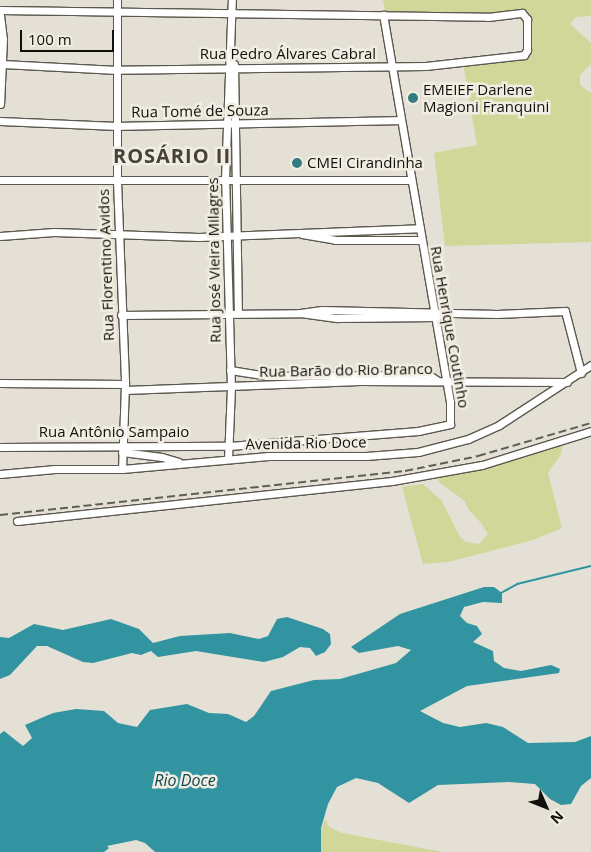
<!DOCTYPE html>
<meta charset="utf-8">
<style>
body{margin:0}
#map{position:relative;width:591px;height:852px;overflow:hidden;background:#e4e0d5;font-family:"Open Sans",sans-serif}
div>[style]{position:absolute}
.green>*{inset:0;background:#d1d798}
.water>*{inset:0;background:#3194a0}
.stream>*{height:2px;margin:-1px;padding:0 1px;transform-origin:1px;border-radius:1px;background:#3194a0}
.roads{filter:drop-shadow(1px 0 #5c584f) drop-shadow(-1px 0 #5c584f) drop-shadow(0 1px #5c584f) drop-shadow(0 -1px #5c584f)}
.minor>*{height:7px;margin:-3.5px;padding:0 3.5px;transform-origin:3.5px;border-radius:3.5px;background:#fff}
.rail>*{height:2px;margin-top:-1px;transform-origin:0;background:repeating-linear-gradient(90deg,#615e58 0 8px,transparent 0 12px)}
.dots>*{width:14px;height:14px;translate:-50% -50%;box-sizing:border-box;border:2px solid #f1ede2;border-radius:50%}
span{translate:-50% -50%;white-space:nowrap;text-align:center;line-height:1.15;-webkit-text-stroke:5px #f1ede2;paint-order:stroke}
.street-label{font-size:15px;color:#12100d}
.poi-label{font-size:15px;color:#12100d}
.left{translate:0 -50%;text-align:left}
.water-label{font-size:16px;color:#0e484f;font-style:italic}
.district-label{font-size:20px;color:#46423a;font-weight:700;letter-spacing:1px}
.north{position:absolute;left:521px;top:782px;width:50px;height:50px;-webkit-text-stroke:4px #f1ede2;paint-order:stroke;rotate:134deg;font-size:14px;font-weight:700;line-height:20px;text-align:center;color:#12100d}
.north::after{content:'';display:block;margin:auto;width:18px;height:22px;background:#12100d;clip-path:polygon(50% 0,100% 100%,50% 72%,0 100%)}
.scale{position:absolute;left:20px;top:30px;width:94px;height:22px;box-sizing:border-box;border:2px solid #12100d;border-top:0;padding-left:6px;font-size:15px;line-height:18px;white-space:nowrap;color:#12100d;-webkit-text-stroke:4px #f1ede2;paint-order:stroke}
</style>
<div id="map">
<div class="green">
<i style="clip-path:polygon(383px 0,591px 0,591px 16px,576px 17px,570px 24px,591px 43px,591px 64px,580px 75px,580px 85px,591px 93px,591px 242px,445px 246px,434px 153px,477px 145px,463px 63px,526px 53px,521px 15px,386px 16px)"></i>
<i style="clip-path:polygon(564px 439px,561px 454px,548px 473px,562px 528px,533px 540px,448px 562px,423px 564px,402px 487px,423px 484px,442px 501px,460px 537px,466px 542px,479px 544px,488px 534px,481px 523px,468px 509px,465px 501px,440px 483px,435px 474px)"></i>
<i style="clip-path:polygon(325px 819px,329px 827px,342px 833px,443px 852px,321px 852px,320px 832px)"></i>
</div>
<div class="water">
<i style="clip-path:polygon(484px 587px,494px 587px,502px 593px,502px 603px,483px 602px,464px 607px,460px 616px,467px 623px,477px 626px,482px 634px,473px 642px,493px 651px,494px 661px,504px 668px,521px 671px,551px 665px,560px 669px,559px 673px,467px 686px,420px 711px,443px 723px,460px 727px,486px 723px,503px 727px,528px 743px,575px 742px,591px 736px,591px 778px,581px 786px,571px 804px,561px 805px,550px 799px,535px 784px,509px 782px,438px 785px,409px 803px,378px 783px,356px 778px,337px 787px,328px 804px,321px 828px,321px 852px,155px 852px,145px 843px,136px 840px,107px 846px,109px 848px,104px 852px,0 852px,0 734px,4px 731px,23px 746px,32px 738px,25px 725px,53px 713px,76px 709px,104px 711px,118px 723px,137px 727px,150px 710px,187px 704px,209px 713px,228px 714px,246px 722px,254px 716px,271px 691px,314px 680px,340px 679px,396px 663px,411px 650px,398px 646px,359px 653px,351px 647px,400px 614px)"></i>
<i style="clip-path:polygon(287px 617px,323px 629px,330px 634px,331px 644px,325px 652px,316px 656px,310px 648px,300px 647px,283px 657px,264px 662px,196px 651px,158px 657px,151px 651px,141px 655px,132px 653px,93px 663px,83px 662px,47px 646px,37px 646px,10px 675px,0 679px,0 637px,9px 638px,34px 624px,63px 630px,111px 619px,139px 629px,153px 643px,180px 636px,230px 633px,259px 639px,268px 636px,277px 619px)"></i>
</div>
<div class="stream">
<i style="left:501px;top:593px;width:18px;rotate:-29deg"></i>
<i style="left:517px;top:584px;width:76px;rotate:-13.7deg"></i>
</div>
<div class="roads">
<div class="minor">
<i style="left:117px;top:0;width:181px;rotate:90deg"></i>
<i style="left:117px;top:181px;width:203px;rotate:87.7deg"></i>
<i style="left:125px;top:384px;width:85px;rotate:92deg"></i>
<i style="left:0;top:10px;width:488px;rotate:0.8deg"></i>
<i style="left:488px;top:17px;width:34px;rotate:-7deg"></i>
<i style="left:522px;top:13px;width:8px;rotate:50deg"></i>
<i style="left:527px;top:19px;width:31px;rotate:90deg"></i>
<i style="left:527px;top:50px;width:6px;rotate:121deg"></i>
<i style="left:524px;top:55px;width:99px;rotate:173.6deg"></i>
<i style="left:426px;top:66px;width:309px;rotate:179.3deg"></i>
<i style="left:117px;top:70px;width:115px;rotate:-177deg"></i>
<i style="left:0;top:15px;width:24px;rotate:83deg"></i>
<i style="left:3px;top:39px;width:65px;rotate:92.6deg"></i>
<i style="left:234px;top:64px;width:249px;rotate:89.1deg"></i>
<i style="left:0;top:121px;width:117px;rotate:2.4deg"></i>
<i style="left:117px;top:126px;width:283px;rotate:-1.2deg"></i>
<i style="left:0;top:180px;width:411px"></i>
<i style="left:302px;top:234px;width:34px;rotate:10deg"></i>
<i style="left:335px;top:240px;width:86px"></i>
<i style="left:0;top:236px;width:54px;rotate:-4.2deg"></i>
<i style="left:54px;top:232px;width:145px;rotate:2deg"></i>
<i style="left:199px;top:237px;width:221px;rotate:-2.3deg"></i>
<i style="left:300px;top:313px;width:22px;rotate:-8deg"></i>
<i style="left:322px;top:310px;width:175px;rotate:1.3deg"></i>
<i style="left:497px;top:314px;width:68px;rotate:-2.5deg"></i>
<i style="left:565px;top:311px;width:64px;rotate:75.5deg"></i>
<i style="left:121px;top:315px;width:179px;rotate:-0.6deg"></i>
<i style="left:300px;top:313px;width:37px;rotate:8deg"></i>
<i style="left:337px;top:318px;width:100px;rotate:-0.6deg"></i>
<i style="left:230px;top:370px;width:36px;rotate:9deg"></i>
<i style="left:266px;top:376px;width:163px;rotate:-0.4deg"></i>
<i style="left:429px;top:375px;width:11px;rotate:34deg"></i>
<i style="left:0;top:383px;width:125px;rotate:0.5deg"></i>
<i style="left:125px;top:390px;width:235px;rotate:-2.2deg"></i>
<i style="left:360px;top:381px;width:207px;rotate:0.3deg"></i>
<i style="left:0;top:447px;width:229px;rotate:-0.3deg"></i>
<i style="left:229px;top:446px;width:190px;rotate:-4.5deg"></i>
<i style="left:418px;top:431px;width:33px;rotate:-12deg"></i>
<i style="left:450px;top:424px;width:22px;rotate:-90deg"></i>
<i style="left:450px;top:402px;width:393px;rotate:-99.8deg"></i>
<i style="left:122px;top:452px;width:40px;rotate:7.1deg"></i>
<i style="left:162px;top:457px;width:17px;rotate:17deg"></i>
<i style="left:228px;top:459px;width:71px;rotate:-87.6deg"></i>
<i style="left:231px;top:388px;width:209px;rotate:-91.6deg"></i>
<i style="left:225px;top:179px;width:179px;rotate:-87.8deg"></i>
<i style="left:0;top:474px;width:55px;rotate:-5.2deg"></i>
<i style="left:55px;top:469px;width:67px"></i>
<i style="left:122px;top:469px;width:147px;rotate:-5.1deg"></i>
<i style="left:268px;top:456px;width:98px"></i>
<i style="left:366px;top:456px;width:52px;rotate:-4.4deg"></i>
<i style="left:418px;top:452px;width:52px;rotate:-14.6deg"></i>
<i style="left:468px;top:439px;width:34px;rotate:-24deg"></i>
<i style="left:499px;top:425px;width:110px;rotate:-33.1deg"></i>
<i style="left:17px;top:521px;width:377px;rotate:-6.1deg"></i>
<i style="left:392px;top:481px;width:91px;rotate:-10.1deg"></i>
<i style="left:482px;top:465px;width:114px;rotate:-17.3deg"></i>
</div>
</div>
<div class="rail">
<i style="left:0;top:515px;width:407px;rotate:-6.2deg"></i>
<i style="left:405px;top:471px;width:75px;rotate:-11.6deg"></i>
<i style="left:478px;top:456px;width:118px;rotate:-16.3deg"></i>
</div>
<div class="dots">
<i style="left:413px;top:98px;background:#337c82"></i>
<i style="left:297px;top:163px;background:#337c82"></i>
</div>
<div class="street-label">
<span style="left:288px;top:54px">Rua Pedro Álvares Cabral</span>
<span style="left:200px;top:111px;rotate:-1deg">Rua Tomé de Souza</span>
<span style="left:214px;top:260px;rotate:-91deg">Rua José Vieira Milagres</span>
<span style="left:106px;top:265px;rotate:-92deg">Rua Florentino Avidos</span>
<span style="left:450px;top:327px;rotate:80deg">Rua Henrique Coutinho</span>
<span style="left:346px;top:370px;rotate:-1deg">Rua Barão do Rio Branco</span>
<span style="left:114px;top:432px">Rua Antônio Sampaio</span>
<span style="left:306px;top:443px;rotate:-1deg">Avenida Rio Doce</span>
</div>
<div class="poi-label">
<span class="left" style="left:423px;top:98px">EMEIEF Darlene<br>Magioni Franquini</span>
<span class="left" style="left:307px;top:163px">CMEI Cirandinha</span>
</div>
<div class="water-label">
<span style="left:185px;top:780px">Rio Doce</span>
</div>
<div class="district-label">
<span style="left:172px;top:155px">ROSÁRIO II</span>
</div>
<div class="north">N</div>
<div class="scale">100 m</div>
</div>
